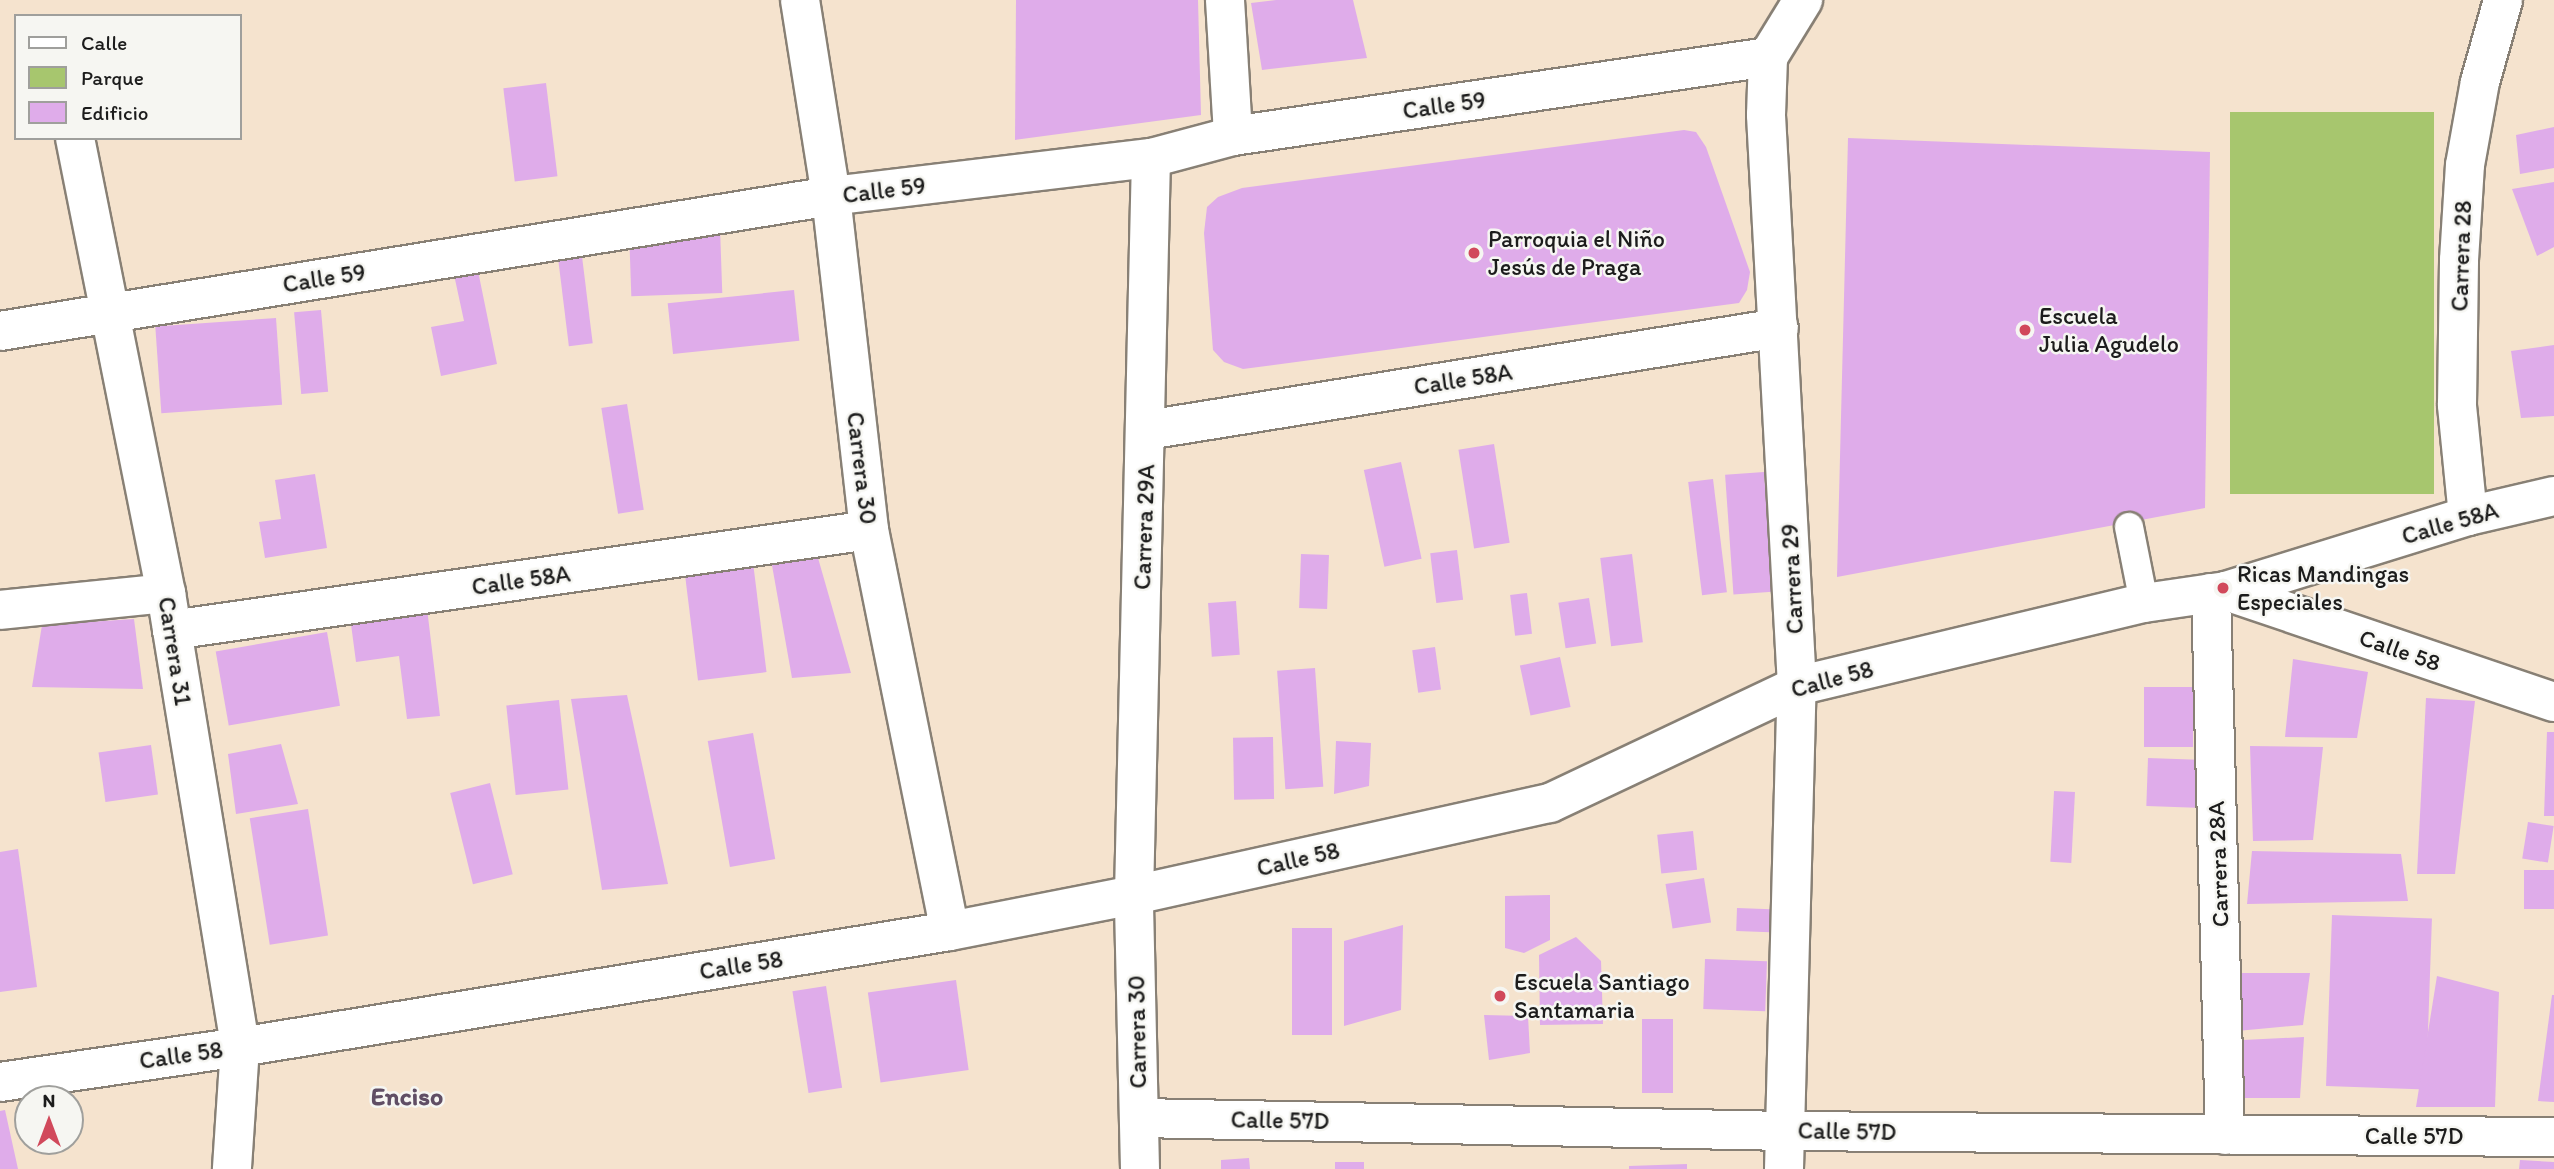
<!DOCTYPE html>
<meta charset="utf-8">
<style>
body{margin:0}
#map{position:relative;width:2554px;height:1169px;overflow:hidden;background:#f5e3ce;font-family:Itim,sans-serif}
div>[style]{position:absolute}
.green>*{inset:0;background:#a7c66e;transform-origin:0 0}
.building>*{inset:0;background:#dfacea;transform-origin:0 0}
.roads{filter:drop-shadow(2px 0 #888075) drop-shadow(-2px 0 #888075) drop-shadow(0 2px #888075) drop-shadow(0 -2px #888075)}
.lane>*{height:28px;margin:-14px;padding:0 14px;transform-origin:14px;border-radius:14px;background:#fff}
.street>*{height:38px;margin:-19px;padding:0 19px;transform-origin:19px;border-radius:19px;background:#fff}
.secondary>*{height:38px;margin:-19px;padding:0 19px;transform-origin:19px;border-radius:19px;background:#fff}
.dots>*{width:19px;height:19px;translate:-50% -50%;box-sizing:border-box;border:4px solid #f6f6f2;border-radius:50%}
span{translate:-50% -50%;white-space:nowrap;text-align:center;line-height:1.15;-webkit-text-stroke:5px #f6f6f2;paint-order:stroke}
.street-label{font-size:24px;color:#1c1c1c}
.poi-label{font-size:24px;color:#1c1c1c}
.left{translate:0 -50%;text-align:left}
.neighbourhood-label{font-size:26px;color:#604e64;font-weight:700}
.legend{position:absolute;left:14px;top:14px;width:228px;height:126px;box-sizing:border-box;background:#f6f6f2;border:2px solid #9f9f9c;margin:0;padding:9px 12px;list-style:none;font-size:21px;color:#1c1c1c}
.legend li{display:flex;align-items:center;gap:14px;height:35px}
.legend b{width:35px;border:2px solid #9f9f9c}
.north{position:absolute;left:14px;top:1085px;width:70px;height:70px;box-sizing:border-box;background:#f6f6f2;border:2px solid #9f9f9c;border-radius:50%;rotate:0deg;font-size:19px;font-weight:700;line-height:28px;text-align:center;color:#1c1c1c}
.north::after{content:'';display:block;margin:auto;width:24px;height:32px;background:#d1495b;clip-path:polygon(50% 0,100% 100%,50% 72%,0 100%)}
</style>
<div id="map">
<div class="green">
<i style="left:2434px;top:112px;width:382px;height:204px;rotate:90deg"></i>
</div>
<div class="building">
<i style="clip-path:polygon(1016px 0,1198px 0,1201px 115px,1015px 140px)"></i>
<i style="clip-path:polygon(1276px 0,1353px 0,1367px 58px,1262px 70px,1251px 3px)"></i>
<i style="left:546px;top:83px;width:94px;height:43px;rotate:83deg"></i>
<i style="clip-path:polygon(2554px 127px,2554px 168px,2520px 174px,2516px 135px)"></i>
<i style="clip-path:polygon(1684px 130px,1696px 132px,1706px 147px,1750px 272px,1747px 290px,1739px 303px,1243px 369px,1224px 362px,1213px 350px,1204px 233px,1207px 207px,1218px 197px,1242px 188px)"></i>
<i style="clip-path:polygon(1848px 138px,2210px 152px,2205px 508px,1837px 577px)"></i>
<i style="clip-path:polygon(2554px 182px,2554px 247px,2537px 256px,2512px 189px)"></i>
<i style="left:720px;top:228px;width:65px;height:91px;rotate:88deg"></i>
<i style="left:581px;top:248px;width:96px;height:24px;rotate:83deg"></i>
<i style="clip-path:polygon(477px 266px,497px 364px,441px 376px,431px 327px,464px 321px,453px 270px)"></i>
<i style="left:794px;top:290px;width:51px;height:127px;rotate:84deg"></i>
<i style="left:321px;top:310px;width:82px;height:27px;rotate:85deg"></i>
<i style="left:276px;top:318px;width:87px;height:121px;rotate:86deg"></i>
<i style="clip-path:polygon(2554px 345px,2554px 416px,2521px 418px,2511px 351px)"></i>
<i style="left:627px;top:404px;width:107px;height:26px;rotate:81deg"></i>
<i style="left:1494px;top:444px;width:100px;height:36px;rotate:81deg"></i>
<i style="left:1401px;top:462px;width:99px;height:38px;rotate:78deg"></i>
<i style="left:1764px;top:472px;width:120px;height:39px;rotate:86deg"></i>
<i style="clip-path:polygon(315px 474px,327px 548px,265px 558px,259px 522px,281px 519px,275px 480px)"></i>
<i style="left:1713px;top:479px;width:114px;height:25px;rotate:83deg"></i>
<i style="clip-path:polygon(814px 544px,851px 673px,792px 678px,770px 554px)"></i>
<i style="left:1457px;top:550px;width:50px;height:27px;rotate:83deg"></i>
<i style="left:752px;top:554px;width:119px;height:69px;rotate:83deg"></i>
<i style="left:1301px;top:554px;width:28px;height:54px;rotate:2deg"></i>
<i style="left:1632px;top:554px;width:89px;height:32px;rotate:83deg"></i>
<i style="left:1527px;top:593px;width:41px;height:17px;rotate:83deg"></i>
<i style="left:1589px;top:598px;width:46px;height:31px;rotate:81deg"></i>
<i style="clip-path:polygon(426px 600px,440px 716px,407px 719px,399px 656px,356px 662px,349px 609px)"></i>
<i style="left:1236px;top:601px;width:54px;height:28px;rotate:86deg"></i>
<i style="clip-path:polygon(134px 619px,143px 689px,32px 687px,42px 625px)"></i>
<i style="left:327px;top:632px;width:75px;height:113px;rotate:80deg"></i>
<i style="left:1435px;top:647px;width:43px;height:23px;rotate:82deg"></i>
<i style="left:1560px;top:657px;width:51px;height:41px;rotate:78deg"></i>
<i style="clip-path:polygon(2293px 659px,2368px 672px,2357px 738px,2285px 737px)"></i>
<i style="left:1315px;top:668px;width:119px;height:38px;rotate:86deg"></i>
<i style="left:2144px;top:687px;width:49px;height:60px"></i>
<i style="clip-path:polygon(627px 695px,668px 884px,602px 890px,571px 699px)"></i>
<i style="clip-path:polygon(2426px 698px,2475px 701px,2455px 874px,2417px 874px)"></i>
<i style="left:559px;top:700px;width:90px;height:53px;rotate:84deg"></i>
<i style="clip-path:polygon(2547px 732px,2554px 732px,2554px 816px,2544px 816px)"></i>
<i style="left:753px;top:733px;width:128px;height:46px;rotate:80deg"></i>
<i style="left:1273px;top:737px;width:62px;height:40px;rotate:89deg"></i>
<i style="clip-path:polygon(1336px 741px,1371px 743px,1369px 786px,1334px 794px)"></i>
<i style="clip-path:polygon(281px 744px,298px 804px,236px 814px,228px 754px)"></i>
<i style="left:151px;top:745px;width:50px;height:53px;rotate:82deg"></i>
<i style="clip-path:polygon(2250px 746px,2323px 747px,2313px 840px,2253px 841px)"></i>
<i style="left:2148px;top:758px;width:57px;height:48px;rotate:2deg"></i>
<i style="left:490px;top:783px;width:94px;height:41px;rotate:76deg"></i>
<i style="left:2075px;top:792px;width:71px;height:21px;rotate:93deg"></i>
<i style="left:308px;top:809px;width:128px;height:59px;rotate:81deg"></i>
<i style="left:2528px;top:822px;width:26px;height:37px;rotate:9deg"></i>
<i style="left:1693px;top:831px;width:39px;height:36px;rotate:84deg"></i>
<i style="clip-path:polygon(18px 849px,37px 987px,0 992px,0 852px)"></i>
<i style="clip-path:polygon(2252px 851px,2401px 854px,2408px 901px,2247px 904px)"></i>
<i style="left:2524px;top:870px;width:30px;height:39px"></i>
<i style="left:1704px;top:878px;width:45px;height:39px;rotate:81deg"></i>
<i style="clip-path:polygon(1550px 895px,1550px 940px,1524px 953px,1505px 948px,1505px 896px)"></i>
<i style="left:1737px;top:908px;width:34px;height:23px;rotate:2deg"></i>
<i style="left:2332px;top:915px;width:100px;height:171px;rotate:2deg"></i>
<i style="clip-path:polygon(1403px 925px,1401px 1010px,1344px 1026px,1344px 941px)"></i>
<i style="left:1292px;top:928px;width:40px;height:107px"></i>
<i style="clip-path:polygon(1576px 937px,1601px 961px,1603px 1024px,1540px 1025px,1539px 955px)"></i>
<i style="left:1705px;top:959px;width:62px;height:50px;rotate:2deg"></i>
<i style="clip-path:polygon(2241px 973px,2310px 973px,2303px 1025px,2237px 1031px)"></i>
<i style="clip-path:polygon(2437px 976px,2499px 992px,2495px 1107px,2416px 1107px)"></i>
<i style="left:956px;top:980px;width:91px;height:89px;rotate:82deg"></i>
<i style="left:826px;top:986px;width:103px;height:34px;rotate:81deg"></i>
<i style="clip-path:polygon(2552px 995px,2554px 995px,2554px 1102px,2538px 1101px)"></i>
<i style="clip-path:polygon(1484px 1015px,1528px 1016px,1530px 1053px,1489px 1060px)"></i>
<i style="left:1642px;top:1019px;width:31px;height:74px"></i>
<i style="clip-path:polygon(2304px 1037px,2300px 1098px,2241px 1098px,2243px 1040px)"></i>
<i style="clip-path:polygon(5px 1110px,18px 1169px,0 1169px,0 1111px)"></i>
<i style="clip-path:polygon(1249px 1158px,1250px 1169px,1221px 1169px,1221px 1160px)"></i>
<i style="clip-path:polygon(2520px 1160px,2554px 1162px,2554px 1169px,2519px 1169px)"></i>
<i style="left:1335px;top:1162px;width:29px;height:7px"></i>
<i style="clip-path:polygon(1687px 1164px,1687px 1169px,1629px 1169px,1629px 1166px)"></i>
</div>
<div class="roads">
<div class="lane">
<i style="left:2129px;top:527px;width:77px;rotate:78.8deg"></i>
</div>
<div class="street">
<i style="left:800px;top:0;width:198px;rotate:81deg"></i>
<i style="left:831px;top:196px;width:336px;rotate:83.5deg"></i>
<i style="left:869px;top:530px;width:409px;rotate:78.6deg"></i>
<i style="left:1225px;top:0;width:136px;rotate:86.6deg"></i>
<i style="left:75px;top:138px;width:464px;rotate:78.7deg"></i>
<i style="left:166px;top:593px;width:460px;rotate:80.7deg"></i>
<i style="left:240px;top:1047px;width:122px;rotate:93.8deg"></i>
<i style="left:0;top:331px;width:842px;rotate:-9.23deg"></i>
<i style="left:831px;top:196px;width:322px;rotate:-6.8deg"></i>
<i style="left:1151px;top:158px;width:85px;rotate:-15deg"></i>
<i style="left:1233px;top:136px;width:541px;rotate:-8.4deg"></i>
<i style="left:1147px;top:430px;width:640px;rotate:-9.17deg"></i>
<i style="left:2468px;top:516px;width:112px;rotate:-95.7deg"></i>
<i style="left:2457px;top:405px;width:145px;rotate:-89.2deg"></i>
<i style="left:2459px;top:260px;width:95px;rotate:-86.4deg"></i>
<i style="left:2465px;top:165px;width:84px;rotate:-79.8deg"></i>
<i style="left:2480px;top:82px;width:85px;rotate:-74.3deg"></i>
<i style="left:2226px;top:591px;width:253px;rotate:-17.2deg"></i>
<i style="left:2468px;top:516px;width:88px;rotate:-13.1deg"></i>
<i style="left:2211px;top:593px;width:542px;rotate:88.52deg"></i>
<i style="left:0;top:610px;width:167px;rotate:-5.8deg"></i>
<i style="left:172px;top:630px;width:704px;rotate:-8.16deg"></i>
<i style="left:1139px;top:1118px;width:645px;rotate:1.15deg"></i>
<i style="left:1784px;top:1131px;width:770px;rotate:0.45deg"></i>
<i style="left:1140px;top:1169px;width:274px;rotate:-91.3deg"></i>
<i style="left:1134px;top:895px;width:737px;rotate:-88.68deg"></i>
<i style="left:1784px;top:1169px;width:483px;rotate:-88.5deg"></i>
<i style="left:1797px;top:686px;width:572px;rotate:-93.11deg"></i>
<i style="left:1766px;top:115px;width:58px;rotate:-88deg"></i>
<i style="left:1768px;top:57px;width:67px;rotate:-58.4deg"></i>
</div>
<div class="secondary">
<i style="left:0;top:1082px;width:243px;rotate:-8.3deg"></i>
<i style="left:240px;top:1047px;width:719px;rotate:-9.28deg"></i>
<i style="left:950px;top:931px;width:187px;rotate:-11.1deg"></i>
<i style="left:1134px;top:895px;width:426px;rotate:-12.5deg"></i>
<i style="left:1550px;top:803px;width:273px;rotate:-25.3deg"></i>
<i style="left:1797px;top:686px;width:357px;rotate:-13.5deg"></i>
<i style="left:2144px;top:603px;width:83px;rotate:-8.3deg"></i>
<i style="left:2226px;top:591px;width:346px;rotate:18.7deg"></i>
</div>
</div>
<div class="dots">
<i style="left:1474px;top:253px;background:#d1495b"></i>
<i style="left:2025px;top:330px;background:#d1495b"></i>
<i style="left:2223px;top:588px;background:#d1495b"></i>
<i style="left:1500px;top:996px;background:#d1495b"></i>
</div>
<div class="street-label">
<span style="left:1444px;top:105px;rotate:-8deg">Calle 59</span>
<span style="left:884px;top:190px;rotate:-7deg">Calle 59</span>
<span style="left:2461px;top:256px;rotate:-88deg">Carrera 28</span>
<span style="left:324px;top:278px;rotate:-9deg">Calle 59</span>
<span style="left:1463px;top:379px;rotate:-9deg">Calle 58A</span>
<span style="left:862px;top:468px;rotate:83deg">Carrera 30</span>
<span style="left:2450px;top:523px;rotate:-16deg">Calle 58A</span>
<span style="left:1144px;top:527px;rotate:-88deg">Carrera 29A</span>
<span style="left:1792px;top:579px;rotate:-93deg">Carrera 29</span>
<span style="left:521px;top:580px;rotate:-8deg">Calle 58A</span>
<span style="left:2400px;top:650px;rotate:19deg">Calle 58</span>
<span style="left:175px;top:651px;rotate:81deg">Carrera 31</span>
<span style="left:1832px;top:679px;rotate:-15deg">Calle 58</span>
<span style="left:1298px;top:859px;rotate:-13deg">Calle 58</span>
<span style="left:2218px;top:864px;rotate:-92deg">Carrera 28A</span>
<span style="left:741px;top:965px;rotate:-9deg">Calle 58</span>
<span style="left:1137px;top:1032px;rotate:-91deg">Carrera 30</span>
<span style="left:181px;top:1055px;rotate:-8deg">Calle 58</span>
<span style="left:1280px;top:1120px;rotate:1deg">Calle 57D</span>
<span style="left:1847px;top:1131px;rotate:1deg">Calle 57D</span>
<span style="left:2414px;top:1136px">Calle 57D</span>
</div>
<div class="poi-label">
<span class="left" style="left:1488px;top:253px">Parroquia el Niño<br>Jesús de Praga</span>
<span class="left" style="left:2039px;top:330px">Escuela<br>Julia Agudelo</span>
<span class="left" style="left:2237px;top:588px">Ricas Mandingas<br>Especiales</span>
<span class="left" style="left:1514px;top:996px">Escuela Santiago<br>Santamaria</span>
</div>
<div class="neighbourhood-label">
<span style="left:407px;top:1097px">Enciso</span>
</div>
<ul class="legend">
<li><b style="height:9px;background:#fff"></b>Calle</li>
<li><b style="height:19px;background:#a7c66e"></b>Parque</li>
<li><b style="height:19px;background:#dfacea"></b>Edificio</li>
</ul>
<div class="north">N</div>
</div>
